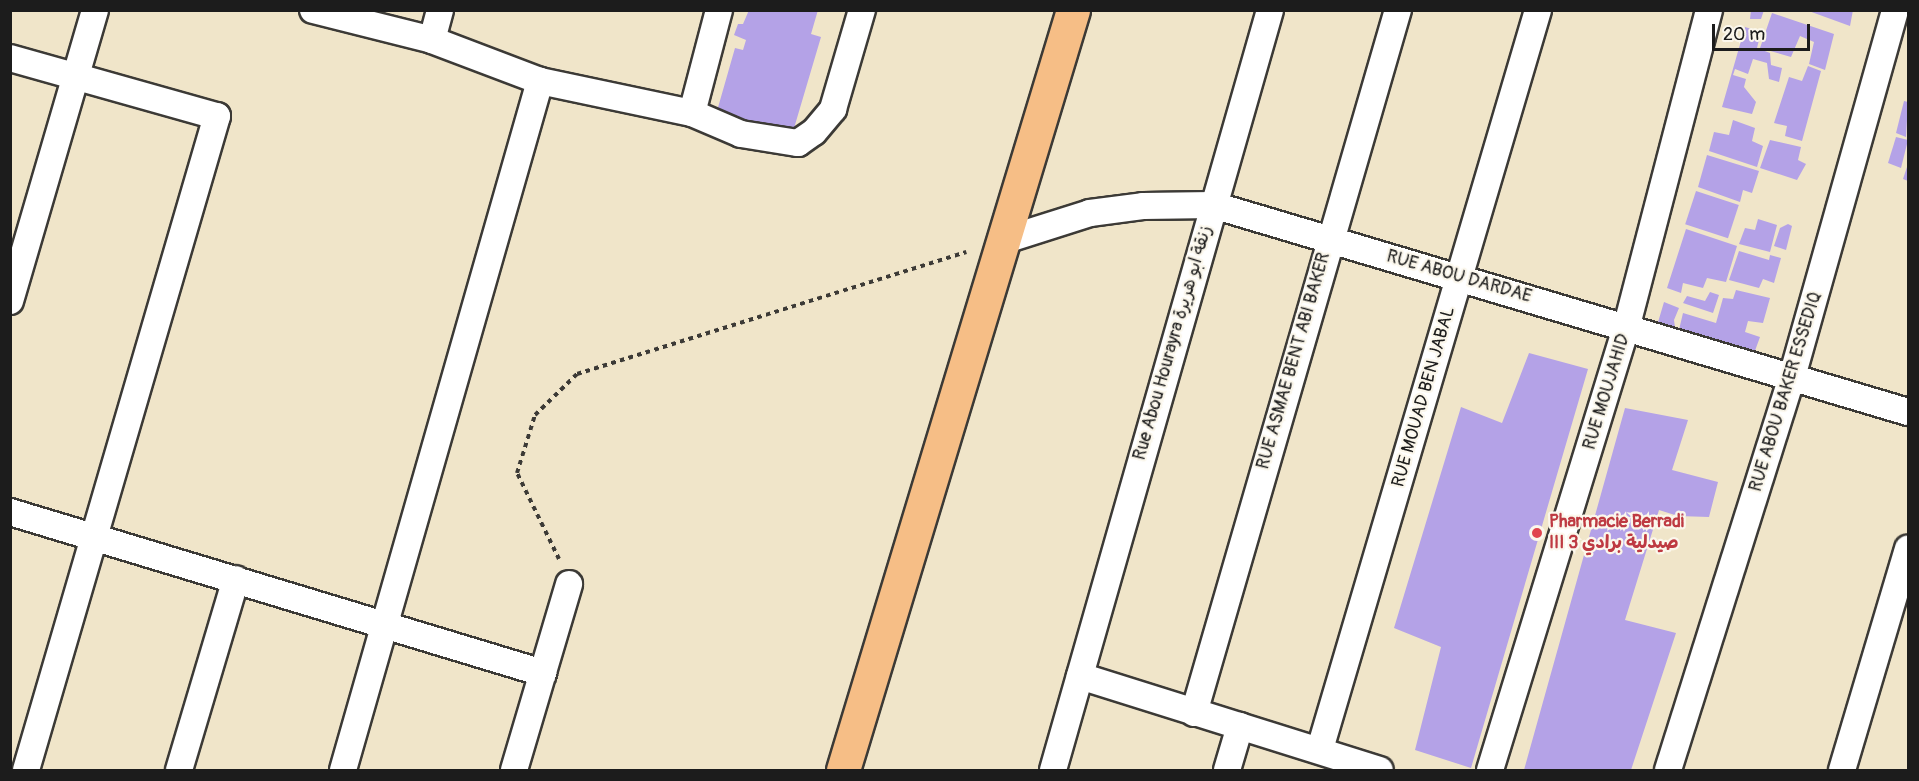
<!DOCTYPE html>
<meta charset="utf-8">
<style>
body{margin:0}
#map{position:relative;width:1919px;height:781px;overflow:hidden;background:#f0e5c9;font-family:Pangolin,"Playpen Sans Arabic",sans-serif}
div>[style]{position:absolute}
.building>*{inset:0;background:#b4a2e7;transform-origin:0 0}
.path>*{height:4px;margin-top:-2px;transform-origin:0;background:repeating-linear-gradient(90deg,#3c3a36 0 4.5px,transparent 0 9px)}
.roads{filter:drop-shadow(2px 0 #3c3a36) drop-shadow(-2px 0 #3c3a36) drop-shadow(0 2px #3c3a36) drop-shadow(0 -2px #3c3a36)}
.street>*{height:26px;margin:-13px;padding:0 13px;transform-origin:13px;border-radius:13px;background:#fff}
.primary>*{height:33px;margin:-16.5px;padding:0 16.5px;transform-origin:16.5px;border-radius:16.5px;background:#f6be86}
.dots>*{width:16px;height:16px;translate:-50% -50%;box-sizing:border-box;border:3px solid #fbf7ec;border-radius:50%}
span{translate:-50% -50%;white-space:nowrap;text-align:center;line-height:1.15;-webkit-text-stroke:4.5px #fbf7ec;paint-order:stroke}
.street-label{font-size:18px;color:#1c1c1c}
.health-label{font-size:18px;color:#be3a42;font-weight:700}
.left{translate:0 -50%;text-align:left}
.frame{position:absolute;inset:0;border:12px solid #1c1c1c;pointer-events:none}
.scale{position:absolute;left:1712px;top:24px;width:98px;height:27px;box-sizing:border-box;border:3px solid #1c1c1c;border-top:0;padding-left:8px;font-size:18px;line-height:21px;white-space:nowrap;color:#1c1c1c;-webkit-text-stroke:4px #fbf7ec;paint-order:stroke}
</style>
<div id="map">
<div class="building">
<i style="clip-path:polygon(749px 10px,818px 10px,811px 34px,821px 37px,792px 135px,717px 111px,735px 48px,743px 50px,746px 40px,734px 35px,738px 24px,743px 24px)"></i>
<i style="clip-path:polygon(1751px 10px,1764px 10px,1761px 19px,1750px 19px)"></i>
<i style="clip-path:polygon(1806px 10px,1853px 10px,1850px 26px)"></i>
<i style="clip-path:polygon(1772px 13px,1834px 34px,1825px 70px,1809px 64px,1814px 42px,1800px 36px,1791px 57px,1760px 48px)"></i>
<i style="clip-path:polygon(1745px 27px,1761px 32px,1757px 48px,1770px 53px,1771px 65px,1782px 68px,1779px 82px,1769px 79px,1767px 63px,1753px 59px,1748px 74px,1735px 69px,1733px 75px,1746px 79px,1744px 87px,1756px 102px,1752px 114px,1722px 107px)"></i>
<i style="clip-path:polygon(1808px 66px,1821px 71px,1802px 141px,1785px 136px,1787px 126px,1774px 123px,1789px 77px,1802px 81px)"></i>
<i style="clip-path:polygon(1904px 101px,1908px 102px,1906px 137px,1896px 133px)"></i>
<i style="clip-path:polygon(1733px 120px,1755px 128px,1752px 141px,1763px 146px,1757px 167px,1709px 151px,1714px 132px,1729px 135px)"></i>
<i style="clip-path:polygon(1896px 137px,1908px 140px,1901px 168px,1888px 163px)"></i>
<i style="clip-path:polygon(1770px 140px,1801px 147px,1798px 160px,1806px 164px,1797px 180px,1760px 168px)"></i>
<i style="clip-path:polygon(1707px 155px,1759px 171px,1752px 193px,1743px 190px,1740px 202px,1698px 187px)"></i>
<i style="clip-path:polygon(1908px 164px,1908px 181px,1903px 179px)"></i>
<i style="left:1696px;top:191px;width:45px;height:35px;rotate:18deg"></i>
<i style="clip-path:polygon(1758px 219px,1777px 225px,1770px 252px,1739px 244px,1745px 228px,1755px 230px)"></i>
<i style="clip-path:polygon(1788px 224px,1792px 226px,1786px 250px,1774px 246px,1780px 228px)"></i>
<i style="clip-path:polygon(1686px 229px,1737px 246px,1726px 282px,1707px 278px,1703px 288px,1683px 283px,1681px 293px,1667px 288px)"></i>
<i style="clip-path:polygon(1739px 251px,1769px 260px,1770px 255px,1781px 258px,1774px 283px,1763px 279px,1759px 288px,1729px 280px)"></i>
<i style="clip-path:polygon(1736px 290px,1770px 298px,1763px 323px,1748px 321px,1745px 332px,1760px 337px,1752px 359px,1678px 334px,1683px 313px,1716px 323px,1723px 298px,1733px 299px)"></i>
<i style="clip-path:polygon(1710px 292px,1719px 295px,1713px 313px,1683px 303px,1687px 296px,1705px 301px)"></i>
<i style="clip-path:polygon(1664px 302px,1679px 308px,1674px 320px,1676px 335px,1656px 329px)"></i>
<i style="clip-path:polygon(1529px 353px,1588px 369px,1471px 768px,1415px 750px,1441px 647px,1394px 628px,1461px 407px,1502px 423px)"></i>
<i style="clip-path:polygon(1625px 408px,1688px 420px,1672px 470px,1718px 482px,1709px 517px,1678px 516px,1659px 510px,1625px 620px,1676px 633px,1631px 770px,1524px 770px)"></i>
</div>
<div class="path">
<i style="left:559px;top:559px;width:96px;rotate:-116deg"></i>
<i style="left:517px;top:473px;width:61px;rotate:-72.8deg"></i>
<i style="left:535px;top:415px;width:59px;rotate:-44.3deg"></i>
<i style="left:577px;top:374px;width:408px;rotate:-17.4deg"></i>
</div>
<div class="roads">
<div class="street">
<i style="left:313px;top:10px;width:123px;rotate:14.1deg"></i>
<i style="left:432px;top:40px;width:116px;rotate:20.8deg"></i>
<i style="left:540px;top:81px;width:155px;rotate:11.9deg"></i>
<i style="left:692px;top:113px;width:53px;rotate:23.2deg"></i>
<i style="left:741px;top:134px;width:58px;rotate:9deg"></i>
<i style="left:798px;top:143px;width:19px;rotate:-35deg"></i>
<i style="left:814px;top:132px;width:30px;rotate:-50deg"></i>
<i style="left:833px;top:109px;width:103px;rotate:-73.7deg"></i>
<i style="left:432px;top:40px;width:31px;rotate:-75deg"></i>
<i style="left:10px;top:58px;width:215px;rotate:15.7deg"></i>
<i style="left:217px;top:116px;width:681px;rotate:106.28deg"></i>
<i style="left:692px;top:113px;width:106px;rotate:-75.3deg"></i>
<i style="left:1005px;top:240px;width:89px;rotate:-17.6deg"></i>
<i style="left:1090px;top:213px;width:53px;rotate:-7.5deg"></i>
<i style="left:1143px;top:206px;width:70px;rotate:-0.8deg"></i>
<i style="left:1213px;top:205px;width:725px;rotate:16.59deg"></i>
<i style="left:10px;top:301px;width:303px;rotate:-73.7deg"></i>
<i style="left:10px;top:512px;width:557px;rotate:16.81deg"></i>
<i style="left:1080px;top:676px;width:314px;rotate:17.4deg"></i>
<i style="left:1194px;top:713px;width:732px;rotate:-73.82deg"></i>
<i style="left:1320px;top:749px;width:770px;rotate:-73.56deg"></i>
<i style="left:179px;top:770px;width:199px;rotate:-73.4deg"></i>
<i style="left:343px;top:770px;width:717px;rotate:-74.04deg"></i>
<i style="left:514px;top:770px;width:194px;rotate:-73.5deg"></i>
<i style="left:1053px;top:770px;width:790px;rotate:-74.06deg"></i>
<i style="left:1227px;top:770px;width:46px;rotate:-73.5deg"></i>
<i style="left:1490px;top:770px;width:466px;rotate:-72.9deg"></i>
<i style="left:1627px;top:325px;width:325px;rotate:-75.4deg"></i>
<i style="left:1668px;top:770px;width:412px;rotate:-72.5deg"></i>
<i style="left:1792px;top:377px;width:381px;rotate:-74.3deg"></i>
<i style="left:1842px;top:770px;width:231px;rotate:-73.4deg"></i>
</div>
<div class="primary">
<i style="left:843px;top:770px;width:794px;rotate:-73.16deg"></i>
</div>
</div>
<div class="dots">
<i style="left:1537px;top:533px;background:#e0444e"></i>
</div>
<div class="street-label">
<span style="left:1459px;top:277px;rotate:16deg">RUE ABOU DARDAE</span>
<span style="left:1173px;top:343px;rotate:-74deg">Rue Abou Hourayra زنقة ابو هريرة</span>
<span style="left:1294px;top:361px;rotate:-74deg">RUE ASMAE BENT ABI BAKER</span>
<span style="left:1607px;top:392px;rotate:-73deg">RUE MOUJAHID</span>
<span style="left:1786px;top:392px;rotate:-73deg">RUE ABOU BAKER ESSEDIQ</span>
<span style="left:1424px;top:397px;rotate:-74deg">RUE MOUAD BEN JABAL</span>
</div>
<div class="health-label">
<span class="left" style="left:1549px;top:533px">Pharmacie Berradi<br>III صيدلية برادي 3</span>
</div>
<div class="frame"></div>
<div class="scale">20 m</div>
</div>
